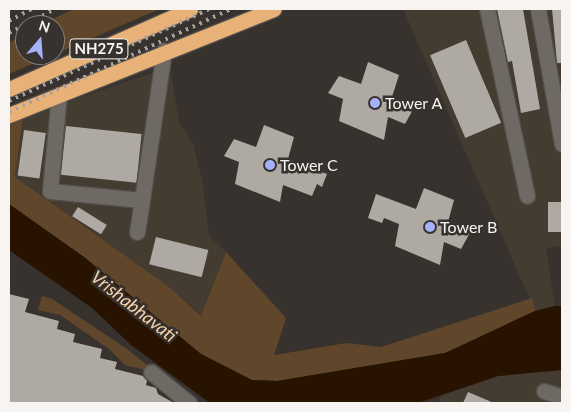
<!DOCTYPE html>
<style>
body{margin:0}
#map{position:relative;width:571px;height:412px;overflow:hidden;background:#37322d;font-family:Lato,sans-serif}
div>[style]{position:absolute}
.built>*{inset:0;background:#443b31}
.green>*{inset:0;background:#60462b}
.water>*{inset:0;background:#271300}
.building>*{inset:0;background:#afa9a3;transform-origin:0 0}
.roads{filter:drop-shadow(1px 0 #524e4b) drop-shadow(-1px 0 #524e4b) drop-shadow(0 1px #524e4b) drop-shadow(0 -1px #524e4b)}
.minor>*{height:15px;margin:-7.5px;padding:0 7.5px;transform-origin:7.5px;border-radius:7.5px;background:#6e6963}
.highway>*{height:15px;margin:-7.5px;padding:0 7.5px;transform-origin:7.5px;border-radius:7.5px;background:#e7b178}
.rail>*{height:4px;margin-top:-2px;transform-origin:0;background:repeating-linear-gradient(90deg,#a6a29e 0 2.5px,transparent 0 7.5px)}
.dots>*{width:14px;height:14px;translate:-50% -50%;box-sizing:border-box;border:2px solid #37322d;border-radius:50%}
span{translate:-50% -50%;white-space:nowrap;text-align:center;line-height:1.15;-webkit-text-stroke:5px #37322d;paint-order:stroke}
.shield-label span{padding:1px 4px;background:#37322d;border:1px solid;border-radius:4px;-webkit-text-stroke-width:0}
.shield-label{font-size:15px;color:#f7f4f1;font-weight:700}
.poi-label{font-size:16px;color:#f7f4f1}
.left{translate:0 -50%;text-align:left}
.water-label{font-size:18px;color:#f9d3ac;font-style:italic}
.frame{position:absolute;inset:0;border:10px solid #f7f4f1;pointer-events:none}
.north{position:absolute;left:15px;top:15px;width:50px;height:50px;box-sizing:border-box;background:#37322d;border:1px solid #84807b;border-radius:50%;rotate:18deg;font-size:14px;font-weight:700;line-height:20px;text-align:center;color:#f7f4f1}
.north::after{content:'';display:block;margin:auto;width:18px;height:22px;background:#a6b1fc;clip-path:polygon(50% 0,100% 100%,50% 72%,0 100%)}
</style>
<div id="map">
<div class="built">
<i style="clip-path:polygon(403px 9px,562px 9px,562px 246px,546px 248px,555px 306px,535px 311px)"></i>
<i style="clip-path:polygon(170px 67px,179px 121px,193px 144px,203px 184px,209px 236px,226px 252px,202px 316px,168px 286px,15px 177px,23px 117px)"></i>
<i style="clip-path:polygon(562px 370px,562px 403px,438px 403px,441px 396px,498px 376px)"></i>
</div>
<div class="green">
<i style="clip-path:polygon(74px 9px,160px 9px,55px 54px,55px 25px,40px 25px)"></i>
<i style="clip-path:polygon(25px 32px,25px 55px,53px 55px,9px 74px,9px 43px)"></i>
<i style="clip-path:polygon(23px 117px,15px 177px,168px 286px,201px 316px,226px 252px,286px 318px,274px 355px,346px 343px,381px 347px,532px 298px,535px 311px,445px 353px,277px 381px,252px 380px,201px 354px,84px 257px,9px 204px,9px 124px)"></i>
<i style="clip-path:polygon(42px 296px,52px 299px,127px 349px,157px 373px,125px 365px,109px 349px,60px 315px,38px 310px)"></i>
</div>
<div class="water">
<i style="clip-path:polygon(9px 204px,84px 257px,201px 354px,252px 380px,277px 381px,445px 353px,535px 311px,555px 306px,562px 306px,562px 370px,498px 376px,418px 403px,210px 403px,131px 345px,92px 308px,9px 250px)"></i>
</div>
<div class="building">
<i style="clip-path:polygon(497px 9px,523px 9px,540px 109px,521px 113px,512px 61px,508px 62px)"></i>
<i style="clip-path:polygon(552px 9px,562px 9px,562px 63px,557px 63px)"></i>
<i style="left:466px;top:40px;width:90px;height:39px;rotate:67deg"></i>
<i style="clip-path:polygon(368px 62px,399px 75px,392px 97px,415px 106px,405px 124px,388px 117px,384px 140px,339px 121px,343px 99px,328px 93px,339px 76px,361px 84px)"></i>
<i style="clip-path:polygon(264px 125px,294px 137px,288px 159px,327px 174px,322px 187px,317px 184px,312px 196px,283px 185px,280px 202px,235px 184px,239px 162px,224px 156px,234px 139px,256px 147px)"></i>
<i style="left:66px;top:126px;width:76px;height:49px;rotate:6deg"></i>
<i style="left:24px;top:130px;width:22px;height:46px;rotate:8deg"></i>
<i style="clip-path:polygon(424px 188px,454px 200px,448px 222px,471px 231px,461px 249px,444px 242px,440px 265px,395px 246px,399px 224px,384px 218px,382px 223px,368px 218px,376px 194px,416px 209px)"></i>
<i style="left:562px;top:202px;width:30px;height:14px;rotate:90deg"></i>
<i style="left:78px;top:207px;width:34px;height:11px;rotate:32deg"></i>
<i style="left:156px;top:237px;width:54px;height:28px;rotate:14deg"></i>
<i style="clip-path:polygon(9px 294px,29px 299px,25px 312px,59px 321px,57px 329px,75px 334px,73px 342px,102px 349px,100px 358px,117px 362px,115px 369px,143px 376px,147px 381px,146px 385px,156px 388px,158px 394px,174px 403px,9px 403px)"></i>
<i style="clip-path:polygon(468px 392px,494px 403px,463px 403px)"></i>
</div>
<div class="roads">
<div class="minor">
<i style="left:487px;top:9px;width:191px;rotate:77.9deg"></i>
<i style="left:538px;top:9px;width:137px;rotate:79.9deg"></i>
<i style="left:59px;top:95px;width:96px;rotate:95.4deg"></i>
<i style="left:50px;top:191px;width:92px;rotate:5.6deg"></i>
<i style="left:142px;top:200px;width:151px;rotate:-81.6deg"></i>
<i style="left:137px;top:232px;width:32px;rotate:-81deg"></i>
<i style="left:151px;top:372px;width:49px;rotate:39.2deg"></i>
<i style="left:544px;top:391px;width:19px;rotate:18deg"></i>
</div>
<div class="highway">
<i style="left:9px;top:89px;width:198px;rotate:-23.8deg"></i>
<i style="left:9px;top:115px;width:285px;rotate:-21.8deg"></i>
</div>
</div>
<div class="rail">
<i style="left:9px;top:21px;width:26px;rotate:-28deg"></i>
<i style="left:9px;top:33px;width:52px;rotate:-27.6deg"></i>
<i style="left:9px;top:101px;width:220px;rotate:-24.7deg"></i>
<i style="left:9px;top:112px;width:245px;rotate:-24.9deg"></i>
</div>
<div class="dots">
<i style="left:375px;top:103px;background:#a6b1fc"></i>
<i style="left:270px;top:165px;background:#a6b1fc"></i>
<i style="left:430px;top:227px;background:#a6b1fc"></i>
</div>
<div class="shield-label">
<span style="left:99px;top:49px">NH275</span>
</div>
<div class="poi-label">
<span class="left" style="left:385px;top:103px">Tower A</span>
<span class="left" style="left:280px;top:165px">Tower C</span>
<span class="left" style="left:440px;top:227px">Tower B</span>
</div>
<div class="water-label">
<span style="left:134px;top:306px;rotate:38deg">Vrishabhavati</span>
</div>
<div class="frame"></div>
<div class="north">N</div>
</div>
